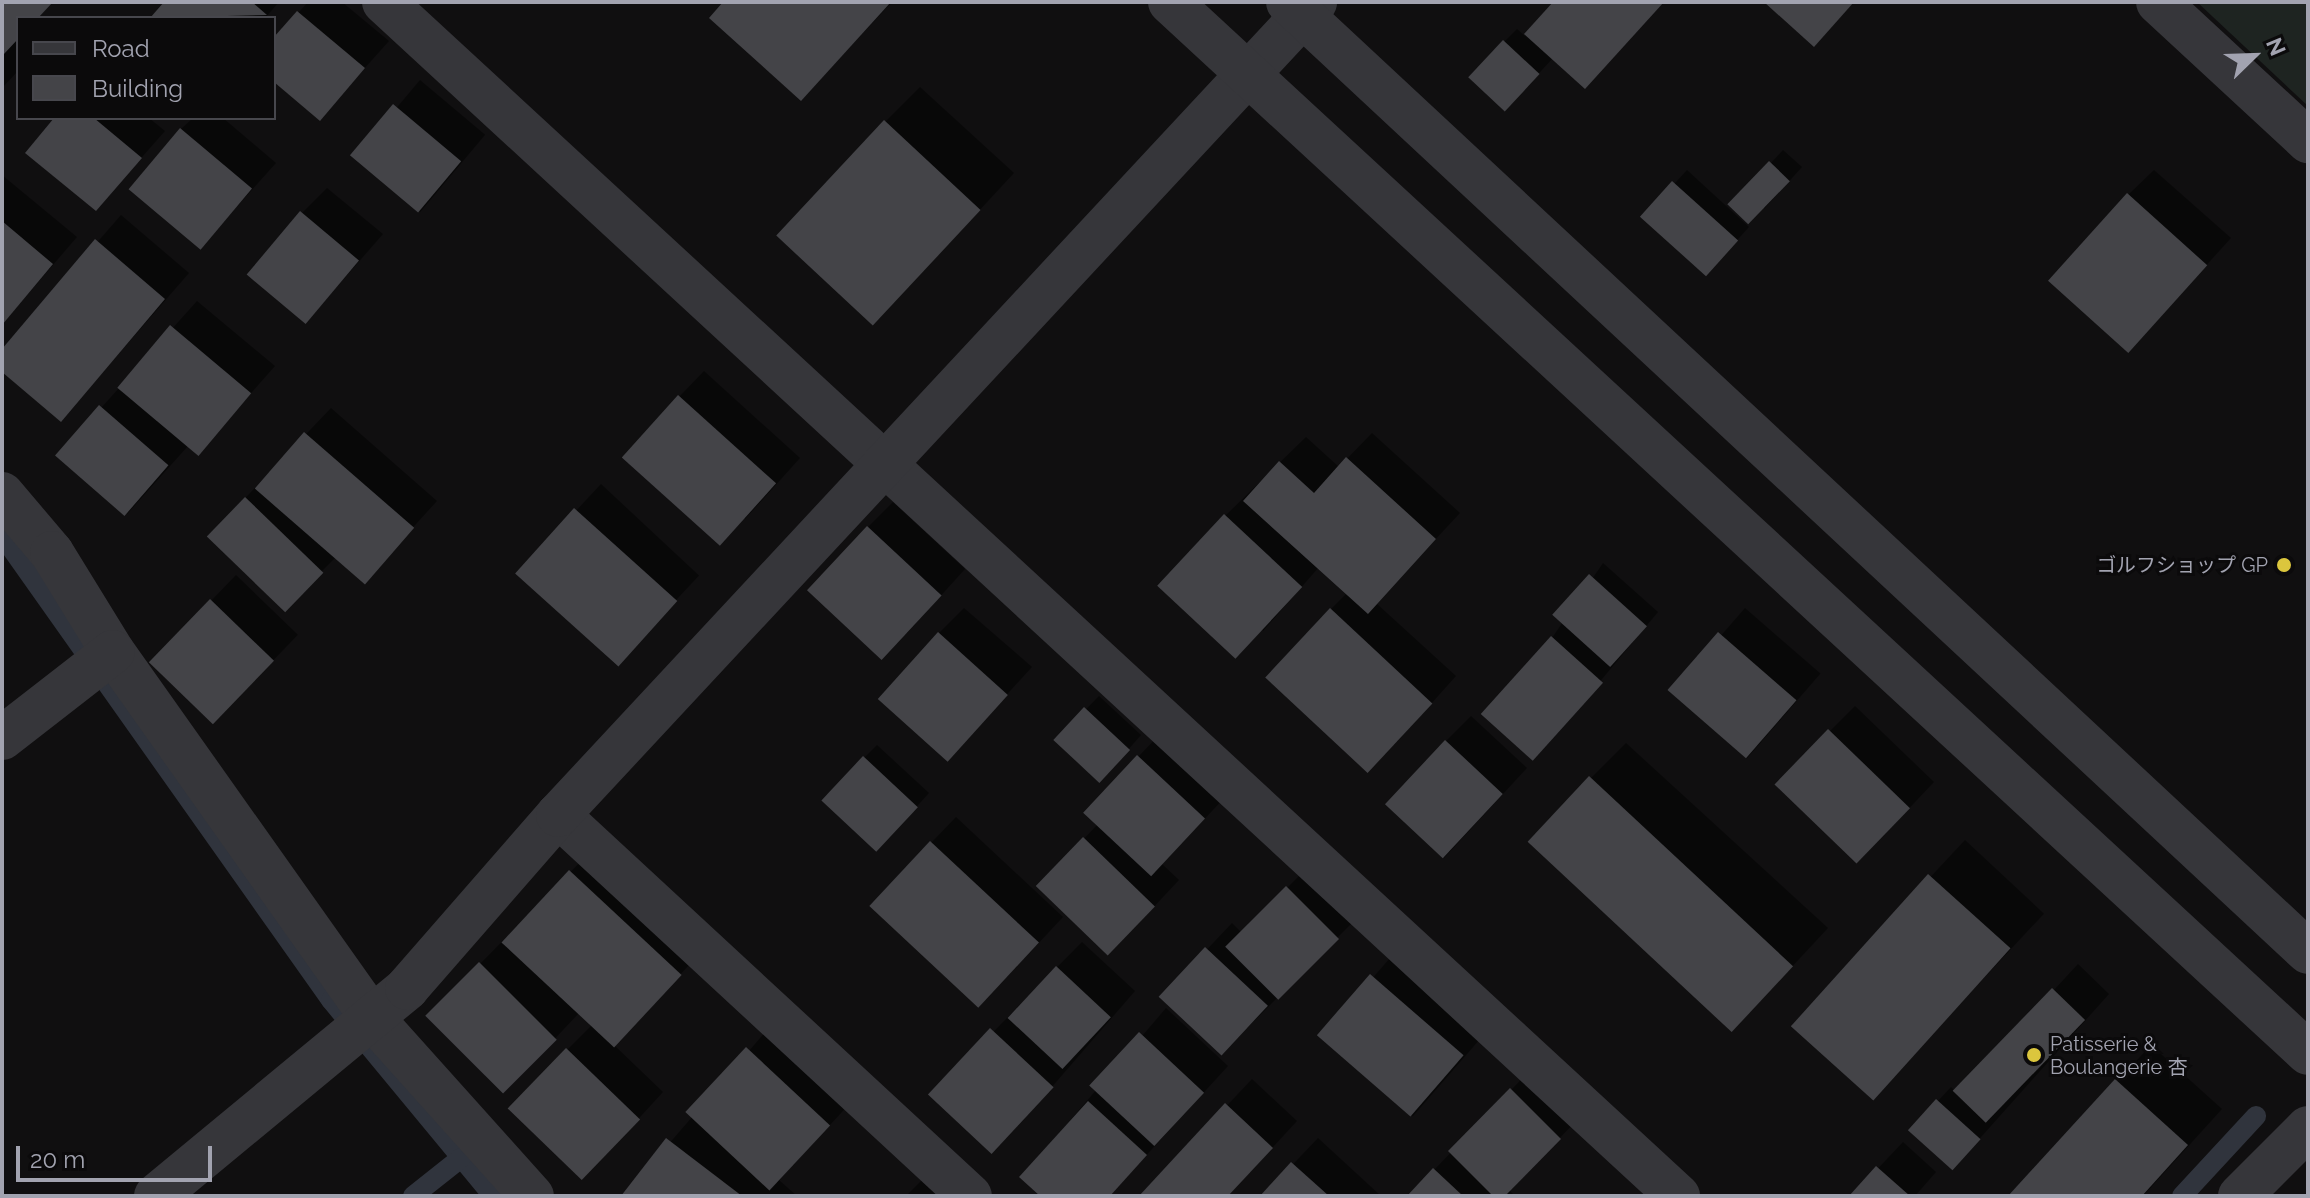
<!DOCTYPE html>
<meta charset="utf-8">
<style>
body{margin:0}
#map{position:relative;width:2310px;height:1198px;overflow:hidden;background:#100f10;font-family:Raleway,"Noto Sans JP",sans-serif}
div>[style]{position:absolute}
.green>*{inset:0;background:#1e2421}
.shadow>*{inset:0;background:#0007;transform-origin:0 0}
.stream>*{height:20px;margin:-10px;padding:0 10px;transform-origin:10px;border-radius:10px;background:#30343d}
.building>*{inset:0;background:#444448;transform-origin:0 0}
.minor>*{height:44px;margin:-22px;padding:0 22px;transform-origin:22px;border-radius:22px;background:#36363a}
.tertiary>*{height:44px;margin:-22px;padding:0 22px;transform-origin:22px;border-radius:22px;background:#36363a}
.dots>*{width:22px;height:22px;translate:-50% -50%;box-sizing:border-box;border:4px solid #0b0a0b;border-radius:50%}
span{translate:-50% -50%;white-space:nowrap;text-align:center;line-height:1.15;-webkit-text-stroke:6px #0b0a0b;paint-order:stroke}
.poi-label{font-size:20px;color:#a2a3b0}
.right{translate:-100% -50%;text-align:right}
.left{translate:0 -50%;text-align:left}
.frame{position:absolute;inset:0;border:4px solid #a2a3b0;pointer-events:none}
.legend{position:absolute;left:16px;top:16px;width:260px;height:104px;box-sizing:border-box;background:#0b0a0b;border:2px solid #47474d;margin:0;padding:10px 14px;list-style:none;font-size:24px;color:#a2a3b0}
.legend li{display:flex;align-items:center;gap:16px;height:40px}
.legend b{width:40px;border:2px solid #47474d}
.north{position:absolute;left:2214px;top:16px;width:80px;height:80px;-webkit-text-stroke:6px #0b0a0b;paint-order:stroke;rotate:67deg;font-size:22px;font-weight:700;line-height:32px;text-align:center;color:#a2a3b0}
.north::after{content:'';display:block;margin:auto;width:28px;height:36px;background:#a2a3b0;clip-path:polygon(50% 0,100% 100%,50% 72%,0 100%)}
.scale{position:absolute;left:16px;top:1146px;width:196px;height:36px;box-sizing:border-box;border:4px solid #a2a3b0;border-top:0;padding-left:10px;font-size:24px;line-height:28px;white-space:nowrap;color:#a2a3b0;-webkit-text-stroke:6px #0b0a0b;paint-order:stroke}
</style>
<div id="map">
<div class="green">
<i style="clip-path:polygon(2197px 2px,2308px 2px,2308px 106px)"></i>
</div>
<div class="shadow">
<i style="clip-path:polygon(2px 2px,52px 2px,37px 18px,18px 18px,18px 71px,2px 88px)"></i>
<i style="clip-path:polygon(166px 2px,279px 2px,265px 18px,153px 18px)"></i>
<i style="clip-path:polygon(308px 2px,342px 2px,389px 41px,320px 118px,274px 79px,274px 40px)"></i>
<i style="clip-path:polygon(726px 2px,892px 2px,801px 99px)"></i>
<i style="clip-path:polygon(1555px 2px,1663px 2px,1553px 58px,1519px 95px,1504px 42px,1517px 29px,1525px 36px)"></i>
<i style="left:420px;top:80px;width:85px;height:101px;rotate:40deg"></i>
<i style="clip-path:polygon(920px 87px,1014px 173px,875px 323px,885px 122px)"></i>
<i style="clip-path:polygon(56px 118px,149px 118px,165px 131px,96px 209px)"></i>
<i style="clip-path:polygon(193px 118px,223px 118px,276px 163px,200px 248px,181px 129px)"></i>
<i style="clip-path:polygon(1783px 150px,1802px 167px,1764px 209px,1771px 163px)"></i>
<i style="clip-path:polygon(1687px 170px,1749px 227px,1719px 260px,1644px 217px)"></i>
<i style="clip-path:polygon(2154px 170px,2231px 238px,2153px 324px,2128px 195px)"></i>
<i style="clip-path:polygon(2px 175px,77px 237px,2px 324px)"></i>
<i style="clip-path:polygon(327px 188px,383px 234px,306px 322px,302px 213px)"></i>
<i style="clip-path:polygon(121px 215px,189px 273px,61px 420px,2px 369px,2px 352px)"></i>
<i style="clip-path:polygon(197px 301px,275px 366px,197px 454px,188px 446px,127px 514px,58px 456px)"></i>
<i style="clip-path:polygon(704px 371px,800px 458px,745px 519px,679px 397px)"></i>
<i style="clip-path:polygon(331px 408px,437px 501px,364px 581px,336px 557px,284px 609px,209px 536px)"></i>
<i style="clip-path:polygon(1372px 433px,1460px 513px,1376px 603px,1456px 676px,1394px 745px,1331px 609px,1347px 593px,1319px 567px,1263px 631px,1225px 516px,1306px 437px,1339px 467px)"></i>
<i style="left:601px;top:484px;width:134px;height:122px;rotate:43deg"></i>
<i style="clip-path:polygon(893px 502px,965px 569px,907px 633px,868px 527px)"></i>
<i style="clip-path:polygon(1603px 563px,1658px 612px,1557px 733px,1552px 638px)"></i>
<i style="left:236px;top:575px;width:86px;height:122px;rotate:44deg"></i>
<i style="clip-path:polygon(964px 608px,1032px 667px,949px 758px,939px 633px)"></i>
<i style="left:1745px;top:608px;width:100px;height:112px;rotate:41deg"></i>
<i style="clip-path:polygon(1099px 696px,1141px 735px,1112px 768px,1056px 740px)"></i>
<i style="clip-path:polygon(1855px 706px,1934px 782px,1882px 837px,1830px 731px)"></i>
<i style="clip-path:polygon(1471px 716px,1527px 768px,1444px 858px,1446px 741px)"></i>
<i style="clip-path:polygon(1163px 731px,1229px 793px,1162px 864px,1179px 880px,1134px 928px,1039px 886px,1098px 824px,1138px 757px)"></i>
<i style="clip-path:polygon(1626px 743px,1828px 928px,1735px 1028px,1591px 778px)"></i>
<i style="clip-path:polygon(877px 745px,929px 793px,889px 837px,864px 758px)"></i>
<i style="clip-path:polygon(956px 817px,1063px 917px,1004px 980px,931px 843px)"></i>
<i style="left:1965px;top:840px;width:108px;height:253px;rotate:43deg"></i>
<i style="clip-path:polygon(596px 846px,706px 947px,614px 1045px,663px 1092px,608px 1152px,567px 1050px,593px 1024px,580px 1012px,530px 1065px,480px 964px)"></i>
<i style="clip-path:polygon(1312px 863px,1363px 912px,1247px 1028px,1162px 997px,1232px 923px,1242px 933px)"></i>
<i style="clip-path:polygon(1082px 942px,1135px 991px,1018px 1126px,931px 1095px)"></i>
<i style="left:1397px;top:950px;width:121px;height:115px;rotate:41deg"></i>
<i style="clip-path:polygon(2078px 964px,2109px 994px,1965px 1155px,1911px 1130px,1951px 1087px,1958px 1094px)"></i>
<i style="clip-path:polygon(1166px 1008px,1228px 1066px,1109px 1196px,1043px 1196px,1022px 1177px)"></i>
<i style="clip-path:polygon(773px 1023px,854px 1099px,779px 1180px,797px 1196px,624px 1196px)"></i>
<i style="clip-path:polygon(2151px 1045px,2222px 1109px,2143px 1196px,2011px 1196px)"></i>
<i style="clip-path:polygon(1536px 1064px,1585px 1112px,1509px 1190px,1515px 1196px,1409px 1196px)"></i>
<i style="clip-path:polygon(1252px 1079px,1297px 1121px,1228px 1196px,1142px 1196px)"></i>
<i style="clip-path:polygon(1318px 1138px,1381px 1196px,1263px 1196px)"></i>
<i style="clip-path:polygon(1903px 1142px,1936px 1172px,1915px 1196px,1852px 1196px)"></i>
<i style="clip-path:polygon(933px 1169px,962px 1196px,906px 1196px)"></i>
</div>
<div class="stream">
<i style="left:2px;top:535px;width:570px;rotate:54.72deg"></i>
<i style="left:331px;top:1000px;width:254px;rotate:50.4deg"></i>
<i style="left:413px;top:1196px;width:61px;rotate:-38.4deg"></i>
<i style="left:2182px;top:1196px;width:109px;rotate:-47.2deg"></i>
</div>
<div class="building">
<i style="clip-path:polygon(2px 2px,53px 2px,38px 18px,18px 18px,18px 39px,4px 54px)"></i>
<i style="clip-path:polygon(164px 2px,252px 2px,267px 15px,150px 18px)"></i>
<i style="clip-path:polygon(723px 2px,891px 2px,801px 101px,709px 18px)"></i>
<i style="clip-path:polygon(1553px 2px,1664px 2px,1585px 89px,1524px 34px)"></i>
<i style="clip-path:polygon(1764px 2px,1854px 2px,1814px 47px)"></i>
<i style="clip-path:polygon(297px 11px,365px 68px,320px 121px,274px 82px,274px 37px)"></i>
<i style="left:1503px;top:40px;width:50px;height:51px;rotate:43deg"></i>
<i style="left:393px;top:104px;width:89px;height:67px;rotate:40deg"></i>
<i style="clip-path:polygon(54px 118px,94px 118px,142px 158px,96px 211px,25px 153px)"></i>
<i style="left:884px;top:120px;width:132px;height:158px;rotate:43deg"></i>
<i style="left:180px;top:128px;width:94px;height:80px;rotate:40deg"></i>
<i style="left:1769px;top:161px;width:29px;height:60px;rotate:44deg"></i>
<i style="left:1672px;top:181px;width:89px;height:48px;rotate:42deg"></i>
<i style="left:2127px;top:193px;width:108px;height:118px;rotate:42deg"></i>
<i style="left:300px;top:211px;width:77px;height:83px;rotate:40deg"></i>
<i style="clip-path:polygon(2px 221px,53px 264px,2px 325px)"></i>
<i style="clip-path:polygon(95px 239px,165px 299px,61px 422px,2px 372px,2px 349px)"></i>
<i style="left:170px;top:325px;width:106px;height:82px;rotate:40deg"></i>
<i style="left:678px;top:395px;width:132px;height:84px;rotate:42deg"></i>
<i style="left:99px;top:405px;width:92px;height:67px;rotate:41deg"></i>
<i style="left:304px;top:432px;width:146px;height:75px;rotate:41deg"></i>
<i style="clip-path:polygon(1346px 457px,1436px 539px,1368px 614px,1243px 501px,1279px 461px,1314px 493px)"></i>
<i style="left:245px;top:497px;width:109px;height:55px;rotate:44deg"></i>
<i style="left:574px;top:508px;width:139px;height:88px;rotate:42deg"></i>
<i style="left:1224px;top:514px;width:107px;height:98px;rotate:43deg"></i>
<i style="left:867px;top:526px;width:102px;height:88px;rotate:43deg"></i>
<i style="left:1589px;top:574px;width:78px;height:55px;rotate:42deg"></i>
<i style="left:210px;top:599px;width:89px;height:88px;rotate:44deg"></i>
<i style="left:1330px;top:608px;width:140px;height:95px;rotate:43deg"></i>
<i style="left:938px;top:632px;width:94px;height:90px;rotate:42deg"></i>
<i style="left:1718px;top:632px;width:104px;height:77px;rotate:41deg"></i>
<i style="left:1551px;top:636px;width:70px;height:105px;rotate:42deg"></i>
<i style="left:1084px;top:707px;width:63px;height:45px;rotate:43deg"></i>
<i style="left:1828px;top:729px;width:114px;height:77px;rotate:44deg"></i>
<i style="left:1445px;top:740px;width:79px;height:88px;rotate:43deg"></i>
<i style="left:1137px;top:755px;width:93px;height:79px;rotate:43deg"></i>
<i style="left:863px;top:756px;width:75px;height:61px;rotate:43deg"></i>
<i style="left:1589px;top:776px;width:279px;height:90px;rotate:43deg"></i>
<i style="left:1083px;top:837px;width:100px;height:68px;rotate:44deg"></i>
<i style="left:930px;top:841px;width:149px;height:89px;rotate:43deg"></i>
<i style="left:569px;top:870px;width:154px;height:99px;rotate:43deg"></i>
<i style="left:1928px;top:874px;width:111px;height:205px;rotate:42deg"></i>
<i style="left:1286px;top:886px;width:75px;height:86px;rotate:45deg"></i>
<i style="left:1205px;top:947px;width:86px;height:68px;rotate:43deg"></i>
<i style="left:479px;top:962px;width:110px;height:76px;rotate:45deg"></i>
<i style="left:1056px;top:966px;width:75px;height:71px;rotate:43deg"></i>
<i style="left:1370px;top:974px;width:124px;height:81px;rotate:41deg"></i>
<i style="left:2052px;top:988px;width:46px;height:143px;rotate:44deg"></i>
<i style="left:990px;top:1028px;width:87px;height:91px;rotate:43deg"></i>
<i style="left:1139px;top:1032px;width:89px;height:73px;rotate:43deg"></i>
<i style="left:746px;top:1047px;width:115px;height:89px;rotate:43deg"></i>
<i style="left:566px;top:1048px;width:103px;height:84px;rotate:44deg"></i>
<i style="clip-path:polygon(2115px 1079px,2188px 1145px,2142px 1196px,2008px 1196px)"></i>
<i style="clip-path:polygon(1510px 1088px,1561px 1139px,1505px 1196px,1493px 1196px,1448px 1151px)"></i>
<i style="left:1936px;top:1099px;width:60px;height:42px;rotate:42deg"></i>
<i style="clip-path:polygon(1088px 1101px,1147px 1155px,1110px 1196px,1040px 1196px,1019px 1177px)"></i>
<i style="clip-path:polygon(1225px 1103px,1273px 1148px,1228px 1196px,1139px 1196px)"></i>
<i style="clip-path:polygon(666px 1138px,742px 1196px,621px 1196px)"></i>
<i style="clip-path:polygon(1291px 1162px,1329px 1196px,1260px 1196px)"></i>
<i style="clip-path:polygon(1876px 1166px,1910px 1196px,1849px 1196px)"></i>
<i style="clip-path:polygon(1433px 1168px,1463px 1196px,1407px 1196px)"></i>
</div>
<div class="minor">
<i style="left:384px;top:2px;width:1761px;rotate:42.7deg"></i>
<i style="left:2158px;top:2px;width:205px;rotate:42.8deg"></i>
<i style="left:2px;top:494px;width:77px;rotate:49.7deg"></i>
<i style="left:52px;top:553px;width:116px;rotate:58.4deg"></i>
<i style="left:113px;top:652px;width:450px;rotate:54.7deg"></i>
<i style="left:373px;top:1019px;width:238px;rotate:48.1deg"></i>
<i style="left:2px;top:738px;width:140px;rotate:-37.8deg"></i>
<i style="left:558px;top:815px;width:561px;rotate:42.76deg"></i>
<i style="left:156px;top:1196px;width:326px;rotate:-39.6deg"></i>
<i style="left:407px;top:988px;width:230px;rotate:-48.9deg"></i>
<i style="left:558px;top:815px;width:1111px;rotate:-47.04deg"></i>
<i style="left:2240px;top:1196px;width:96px;rotate:-45deg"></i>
</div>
<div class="tertiary">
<i style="left:1170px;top:2px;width:1549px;rotate:42.72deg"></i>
<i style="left:1288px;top:2px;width:1394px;rotate:42.96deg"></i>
</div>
<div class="dots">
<i style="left:2284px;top:565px;background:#dbc63d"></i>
<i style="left:2034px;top:1055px;background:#dbc63d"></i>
</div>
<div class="poi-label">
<span class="right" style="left:2268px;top:565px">ゴルフショップ GP</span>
<span class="left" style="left:2050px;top:1056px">Patisserie &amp;<br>Boulangerie 杏</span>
</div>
<div class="frame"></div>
<ul class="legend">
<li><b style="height:10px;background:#36363a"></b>Road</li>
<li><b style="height:22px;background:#444448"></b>Building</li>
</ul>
<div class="north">N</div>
<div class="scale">20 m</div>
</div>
